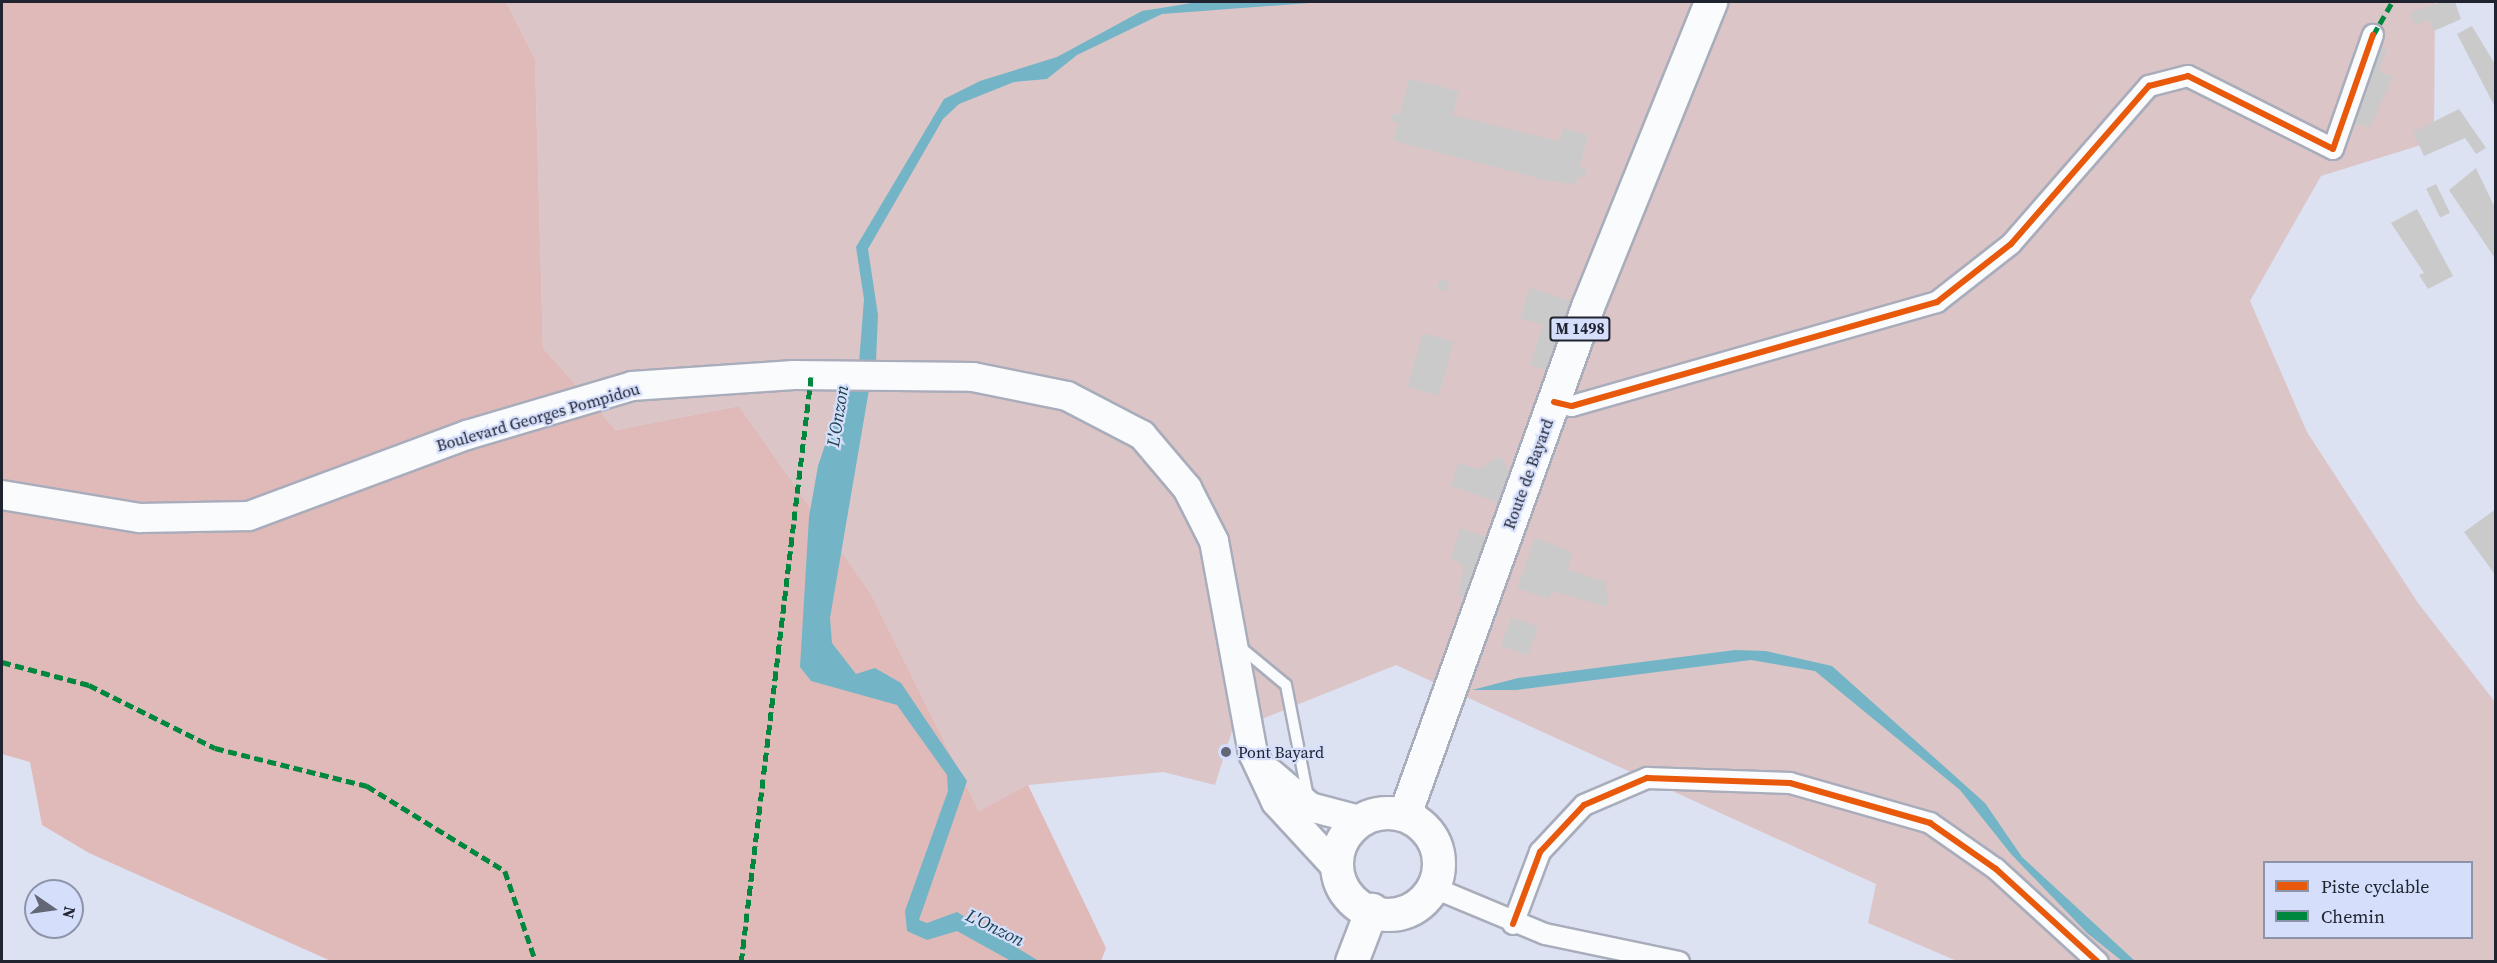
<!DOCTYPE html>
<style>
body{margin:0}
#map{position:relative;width:2497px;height:963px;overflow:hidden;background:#dde2f3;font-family:"Source Serif 4",serif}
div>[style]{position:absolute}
.green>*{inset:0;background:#dcc5c7}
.forest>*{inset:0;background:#dfbab9}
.water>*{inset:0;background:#73b5c7}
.building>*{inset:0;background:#cacacb;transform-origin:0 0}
.roads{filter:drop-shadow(2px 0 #a9adbb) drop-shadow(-2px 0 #a9adbb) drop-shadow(0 2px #a9adbb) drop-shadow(0 -2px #a9adbb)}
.lane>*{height:10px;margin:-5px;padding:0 5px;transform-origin:5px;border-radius:5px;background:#fafbfd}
.street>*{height:20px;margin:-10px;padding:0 10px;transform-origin:10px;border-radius:10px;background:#fafbfd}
.secondary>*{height:28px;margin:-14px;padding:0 14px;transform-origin:14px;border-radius:14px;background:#fafbfd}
.primary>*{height:32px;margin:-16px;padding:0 16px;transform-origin:16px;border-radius:16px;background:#fafbfd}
.primary>.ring{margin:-16px;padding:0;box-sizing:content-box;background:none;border:32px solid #fafbfd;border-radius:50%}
.quiet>*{height:4.5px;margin-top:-2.25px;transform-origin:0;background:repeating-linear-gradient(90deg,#00873e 0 9px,transparent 0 13.5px)}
.cycleway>*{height:6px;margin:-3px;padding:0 3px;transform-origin:3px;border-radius:3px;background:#e8590c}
.dots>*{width:16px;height:16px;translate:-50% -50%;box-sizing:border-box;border:3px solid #d5defb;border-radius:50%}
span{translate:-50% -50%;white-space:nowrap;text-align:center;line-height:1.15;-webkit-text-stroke:4.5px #d5defb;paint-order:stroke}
.shield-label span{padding:2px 4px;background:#d5defb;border:2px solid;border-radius:4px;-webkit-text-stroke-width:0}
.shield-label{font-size:15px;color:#202431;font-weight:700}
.street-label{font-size:16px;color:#202431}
.poi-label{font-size:16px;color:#202431}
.left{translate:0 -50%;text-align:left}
.water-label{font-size:18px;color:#143f47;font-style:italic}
.frame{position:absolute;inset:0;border:3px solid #202431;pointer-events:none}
.legend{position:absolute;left:2263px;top:861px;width:210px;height:78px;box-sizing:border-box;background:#d5defb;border:2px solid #8d94aa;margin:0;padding:8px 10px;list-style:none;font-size:18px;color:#202431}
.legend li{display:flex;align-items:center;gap:12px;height:30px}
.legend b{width:30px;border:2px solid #8d94aa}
.north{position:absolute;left:24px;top:879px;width:60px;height:60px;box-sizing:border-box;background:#d5defb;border:2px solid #8d94aa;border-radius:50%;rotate:103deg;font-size:16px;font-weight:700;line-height:24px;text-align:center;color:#202431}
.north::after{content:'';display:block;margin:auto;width:21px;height:27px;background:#626675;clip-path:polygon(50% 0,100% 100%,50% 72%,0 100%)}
</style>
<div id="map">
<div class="green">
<i style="clip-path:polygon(evenodd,506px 2px,2435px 2px,2434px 141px,2321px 176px,2250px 301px,2307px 432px,2418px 603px,2495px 702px,2495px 961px,1957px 961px,1868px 923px,1876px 884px,1396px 665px,1232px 731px,1215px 785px,1163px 772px,1029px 785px,979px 811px,871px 594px,739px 406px,616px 430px,543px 348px,535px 59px,506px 2px,2264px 862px,2472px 862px,2472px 938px,2264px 938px,2264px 862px)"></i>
</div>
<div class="forest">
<i style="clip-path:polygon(2px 2px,506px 2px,535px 59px,543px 348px,616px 430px,739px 406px,871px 594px,979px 811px,1028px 785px,1106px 948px,1101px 961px,331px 961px,89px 853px,42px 825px,30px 762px,2px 754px)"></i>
</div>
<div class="water">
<i style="clip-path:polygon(1198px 2px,1323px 2px,1162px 14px,1077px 55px,1047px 79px,1014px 82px,959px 104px,943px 119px,868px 249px,878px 315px,876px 361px,859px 363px,864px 299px,856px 247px,944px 99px,980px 81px,1057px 57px,1142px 11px)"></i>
<i style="clip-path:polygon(870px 384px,830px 618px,832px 643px,856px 674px,875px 668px,901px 683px,967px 781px,919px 920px,927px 923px,957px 912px,1039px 961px,1011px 961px,957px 931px,927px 940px,907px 931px,905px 911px,948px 791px,947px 775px,897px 705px,811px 681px,800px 667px,809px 517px,818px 466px,845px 385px)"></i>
<i style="clip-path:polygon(1735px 650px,1766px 651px,1832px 666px,1985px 803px,2022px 857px,2135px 961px,2122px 961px,2087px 933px,2011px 854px,1960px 790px,1815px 671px,1751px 660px,1516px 690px,1472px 690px,1518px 678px)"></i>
</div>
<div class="building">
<i style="clip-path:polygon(2442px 2px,2455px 2px,2461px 19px,2434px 31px,2428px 20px,2415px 25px,2410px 12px)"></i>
<i style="clip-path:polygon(2472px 26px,2496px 66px,2496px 109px,2457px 34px)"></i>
<i style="clip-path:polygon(2379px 44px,2387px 50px,2379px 71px,2393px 77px,2370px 127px,2346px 122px)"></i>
<i style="clip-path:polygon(1409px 79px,1459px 91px,1453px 115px,1559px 141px,1563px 128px,1588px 135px,1580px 168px,1587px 169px,1584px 178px,1578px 176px,1576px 184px,1549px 181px,1393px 141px,1398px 123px,1390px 121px,1392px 115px,1400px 113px)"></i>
<i style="clip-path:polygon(2459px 109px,2486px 148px,2476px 154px,2465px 138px,2424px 156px,2413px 132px)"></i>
<i style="clip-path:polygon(2476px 168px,2496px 210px,2496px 260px,2449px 190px)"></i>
<i style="left:2436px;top:184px;width:32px;height:11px;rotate:64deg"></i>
<i style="clip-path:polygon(2417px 209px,2453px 276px,2428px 289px,2419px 275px,2424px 273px,2391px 223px)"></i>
<i style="left:1440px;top:279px;width:10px;height:10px;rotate:17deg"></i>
<i style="clip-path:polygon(1530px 287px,1573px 302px,1549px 371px,1530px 365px,1543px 325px,1520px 318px)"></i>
<i style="left:1423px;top:333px;width:32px;height:56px;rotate:16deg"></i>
<i style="clip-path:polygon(1500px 456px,1511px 474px,1500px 503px,1451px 486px,1458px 463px,1479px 469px)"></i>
<i style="clip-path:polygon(2496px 509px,2496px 576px,2464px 532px)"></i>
<i style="clip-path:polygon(1460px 528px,1486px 537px,1493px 547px,1474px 601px,1458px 595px,1464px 567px,1451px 558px)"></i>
<i style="clip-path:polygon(1535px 538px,1572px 552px,1568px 570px,1606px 582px,1608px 607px,1552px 591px,1549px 599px,1517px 588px)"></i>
<i style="left:1511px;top:617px;width:29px;height:30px;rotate:20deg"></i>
</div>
<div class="roads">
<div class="lane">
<i style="left:1239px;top:646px;width:61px;rotate:39.7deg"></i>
<i style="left:1286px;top:685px;width:114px;rotate:78.9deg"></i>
</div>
<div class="street">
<i style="left:1554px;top:402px;width:18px;rotate:13deg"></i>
<i style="left:1572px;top:406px;width:380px;rotate:-15.9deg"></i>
<i style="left:1937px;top:302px;width:94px;rotate:-38.1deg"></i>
<i style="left:2011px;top:244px;width:210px;rotate:-48.9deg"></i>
<i style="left:2149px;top:86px;width:40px;rotate:-14.4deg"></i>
<i style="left:2188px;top:76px;width:162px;rotate:26.7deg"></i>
<i style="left:2333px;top:149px;width:121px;rotate:-70.7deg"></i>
<i style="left:1432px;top:887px;width:122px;rotate:22.6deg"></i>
<i style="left:1545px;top:934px;width:137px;rotate:11.8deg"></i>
<i style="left:1513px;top:924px;width:77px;rotate:-69.4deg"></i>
<i style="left:1540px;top:852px;width:64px;rotate:-46.9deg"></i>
<i style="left:1584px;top:805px;width:69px;rotate:-23.2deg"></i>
<i style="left:1647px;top:778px;width:143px;rotate:2deg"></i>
<i style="left:1790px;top:783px;width:146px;rotate:15.9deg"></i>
<i style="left:1930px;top:823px;width:80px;rotate:34.9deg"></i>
<i style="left:1996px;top:869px;width:138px;rotate:42.4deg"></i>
</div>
<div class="secondary">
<i style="left:2px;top:495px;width:140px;rotate:9.5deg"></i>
<i style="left:140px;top:518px;width:109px;rotate:-1.1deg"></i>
<i style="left:249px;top:516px;width:233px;rotate:-20.4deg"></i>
<i style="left:467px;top:435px;width:172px;rotate:-16.5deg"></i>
<i style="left:632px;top:386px;width:162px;rotate:-3.9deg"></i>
<i style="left:794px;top:375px;width:179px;rotate:0.6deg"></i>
<i style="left:973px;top:377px;width:96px;rotate:11.4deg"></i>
<i style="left:1067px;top:396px;width:85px;rotate:27.5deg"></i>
<i style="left:1142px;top:435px;width:70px;rotate:49.7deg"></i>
<i style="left:1187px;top:488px;width:59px;rotate:63deg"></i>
<i style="left:1214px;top:541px;width:216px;rotate:79.6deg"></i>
<i style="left:1253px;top:753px;width:54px;rotate:64.9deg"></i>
<i style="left:1276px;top:802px;width:87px;rotate:47.3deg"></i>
<i style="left:1270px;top:773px;width:52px;rotate:40.4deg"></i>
<i style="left:1310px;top:807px;width:55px;rotate:14.8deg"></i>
</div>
<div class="primary">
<i class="ring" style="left:1337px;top:813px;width:70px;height:70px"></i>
<i style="left:1405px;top:815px;width:540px;rotate:-70.19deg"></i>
<i style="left:1588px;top:307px;width:329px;rotate:-68deg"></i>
<i style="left:1352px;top:962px;width:56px;rotate:-69deg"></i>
</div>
</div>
<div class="quiet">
<i style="left:2373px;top:35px;width:38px;rotate:-60deg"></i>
<i style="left:2px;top:662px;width:90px;rotate:14.8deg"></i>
<i style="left:89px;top:685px;width:141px;rotate:26.6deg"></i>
<i style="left:215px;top:748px;width:157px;rotate:14deg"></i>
<i style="left:367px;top:786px;width:162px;rotate:31.6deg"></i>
<i style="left:505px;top:871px;width:96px;rotate:71.2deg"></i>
<i style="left:741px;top:962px;width:590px;rotate:-83.19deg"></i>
</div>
<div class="cycleway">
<i style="left:1554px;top:402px;width:18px;rotate:13deg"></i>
<i style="left:1572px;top:406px;width:380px;rotate:-15.9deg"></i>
<i style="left:1937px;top:302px;width:94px;rotate:-38.1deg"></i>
<i style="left:2011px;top:244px;width:210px;rotate:-48.9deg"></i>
<i style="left:2149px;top:86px;width:40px;rotate:-14.4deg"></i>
<i style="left:2188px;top:76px;width:162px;rotate:26.7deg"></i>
<i style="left:2333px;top:149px;width:121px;rotate:-70.7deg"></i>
<i style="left:1513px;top:924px;width:77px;rotate:-69.4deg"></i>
<i style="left:1540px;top:852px;width:64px;rotate:-46.9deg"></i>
<i style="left:1584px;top:805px;width:69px;rotate:-23.2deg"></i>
<i style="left:1647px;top:778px;width:143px;rotate:2deg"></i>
<i style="left:1790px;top:783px;width:146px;rotate:15.9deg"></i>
<i style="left:1930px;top:823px;width:80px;rotate:34.9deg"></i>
<i style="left:1996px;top:869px;width:138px;rotate:42.4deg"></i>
</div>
<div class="dots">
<i style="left:1226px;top:752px;background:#626675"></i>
</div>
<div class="shield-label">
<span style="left:1580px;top:329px">M 1498</span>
</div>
<div class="street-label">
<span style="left:538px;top:417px;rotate:-16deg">Boulevard Georges Pompidou</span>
<span style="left:1528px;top:474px;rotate:-70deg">Route de Bayard</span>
</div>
<div class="poi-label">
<span class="left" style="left:1238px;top:752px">Pont Bayard</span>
</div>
<div class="water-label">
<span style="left:838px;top:416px;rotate:-81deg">L'Onzon</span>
<span style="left:995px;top:928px;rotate:26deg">L'Onzon</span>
</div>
<div class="frame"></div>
<ul class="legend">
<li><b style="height:8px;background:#e8590c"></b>Piste cyclable</li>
<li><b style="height:8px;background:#00873e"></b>Chemin</li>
</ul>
<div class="north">N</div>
</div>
